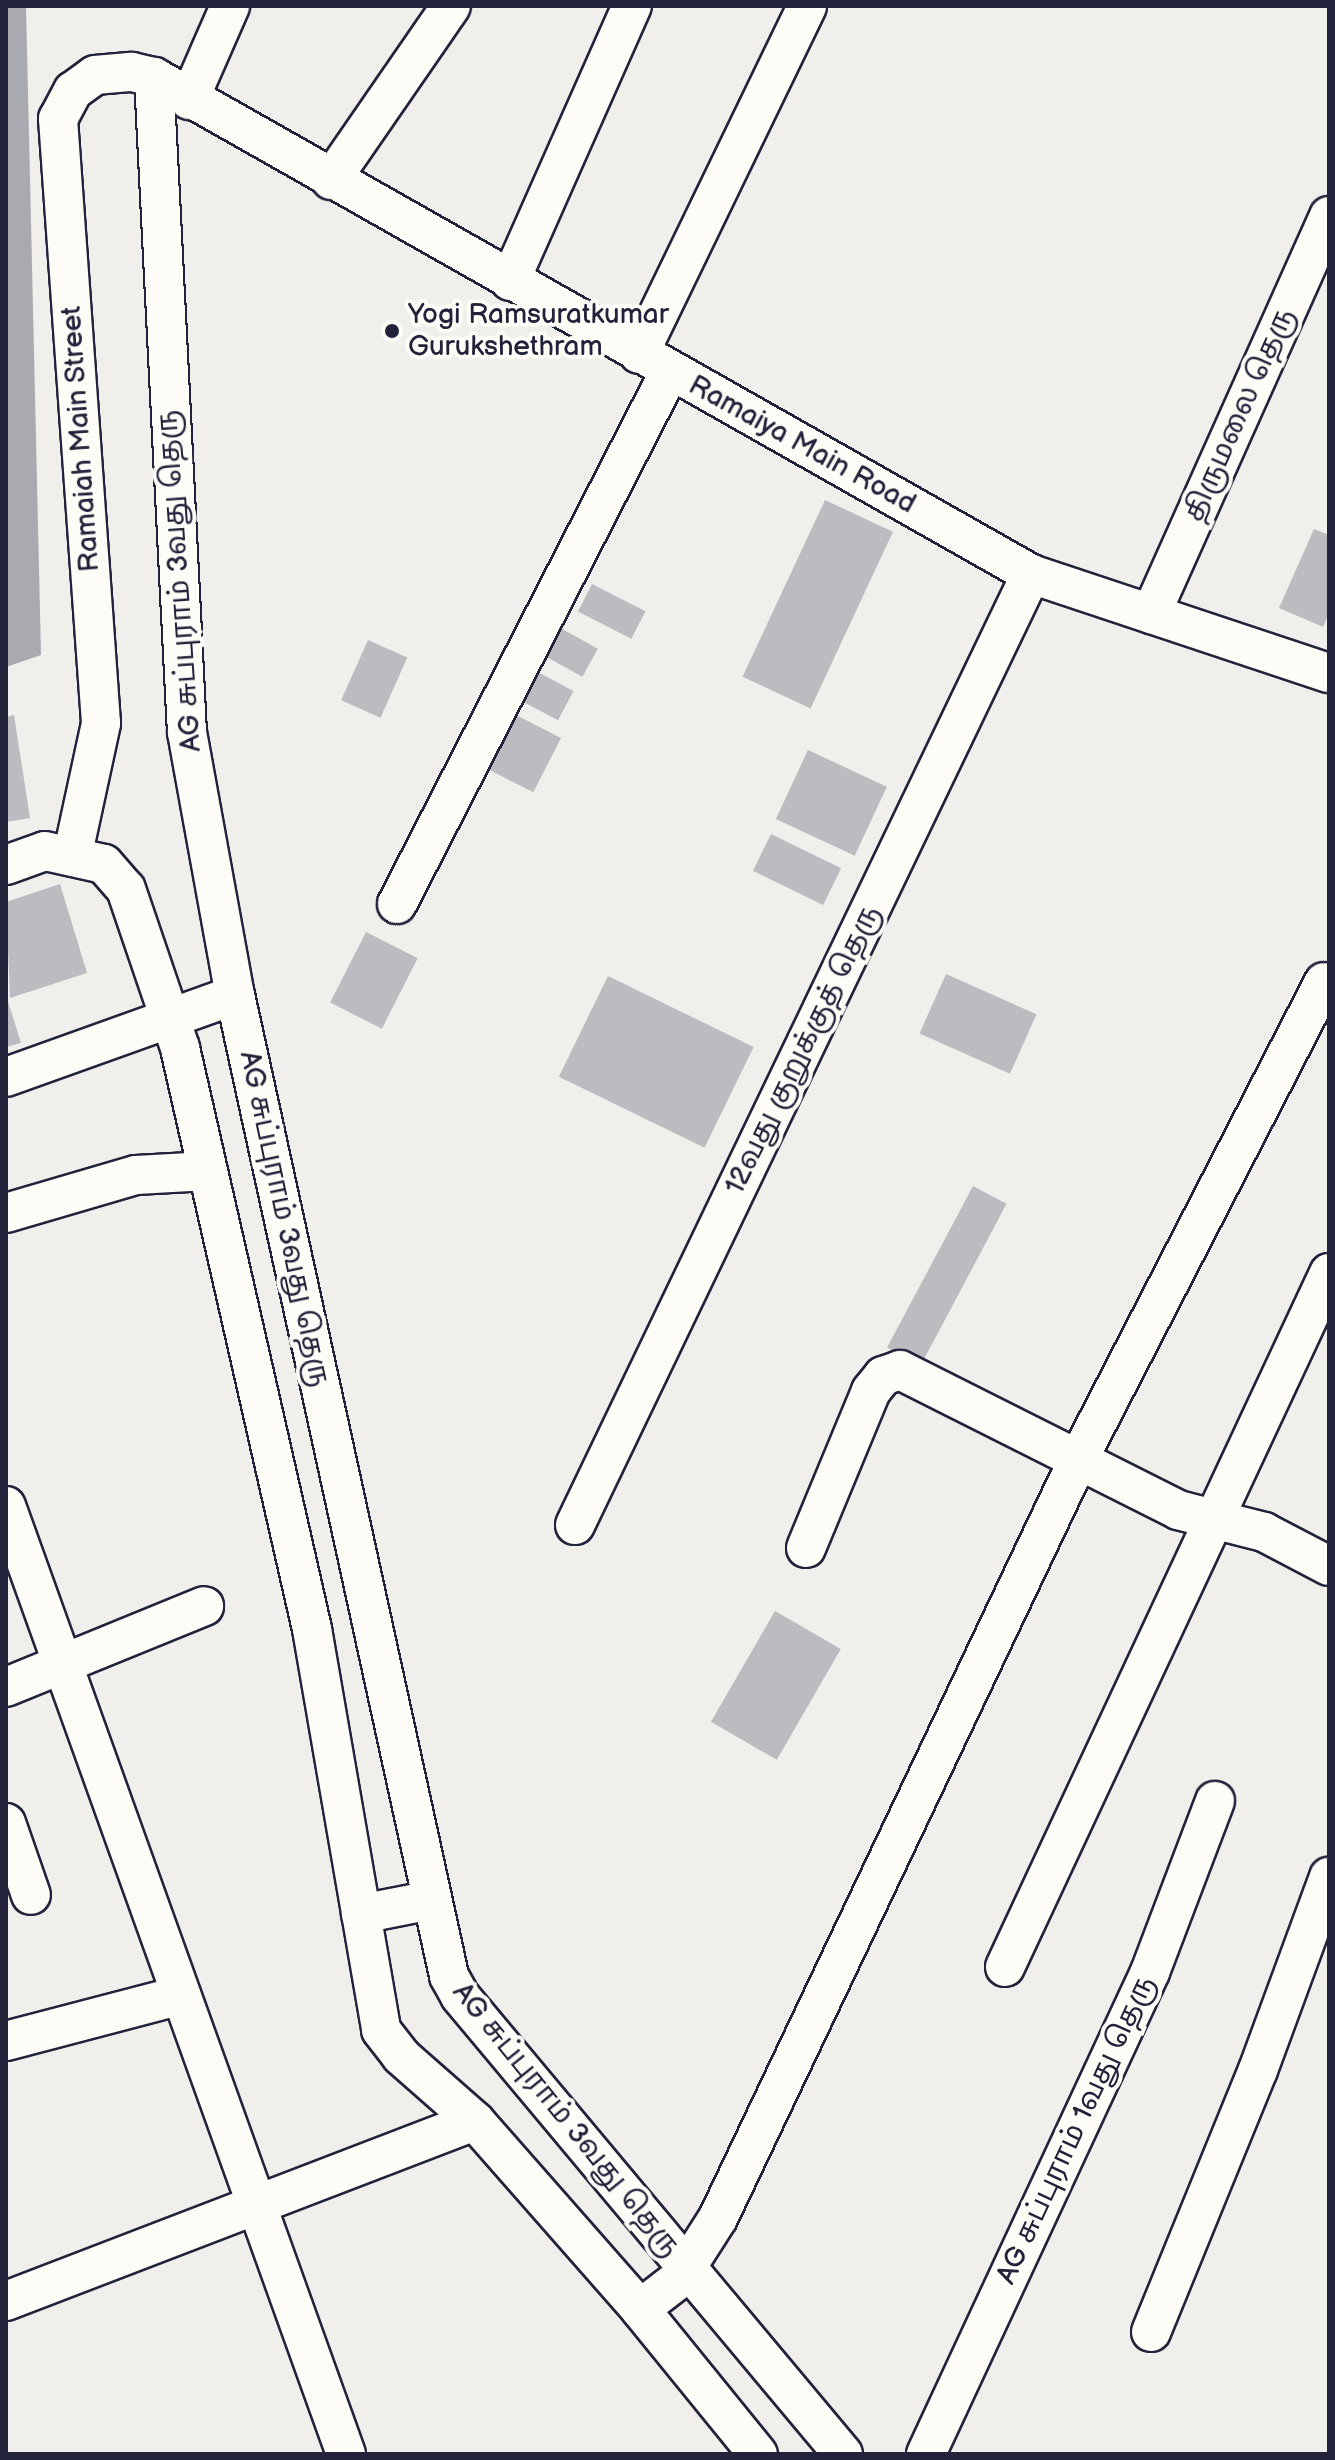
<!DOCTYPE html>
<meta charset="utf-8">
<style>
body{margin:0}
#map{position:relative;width:1335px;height:2460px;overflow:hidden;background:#f0efec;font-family:"Balsamiq Sans","Noto Sans Tamil",sans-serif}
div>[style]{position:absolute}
.water>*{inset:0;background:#a9a9b0}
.building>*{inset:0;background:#bcbcc0;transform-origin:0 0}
.roads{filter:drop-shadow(2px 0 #22223b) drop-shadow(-2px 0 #22223b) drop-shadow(0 2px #22223b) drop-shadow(0 -2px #22223b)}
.minor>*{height:38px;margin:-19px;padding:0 19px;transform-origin:19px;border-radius:19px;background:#fdfcf7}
.dots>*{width:22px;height:22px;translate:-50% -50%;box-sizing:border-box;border:4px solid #fdfcf7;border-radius:50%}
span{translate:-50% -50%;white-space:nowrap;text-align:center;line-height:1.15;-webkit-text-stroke:8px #fdfcf7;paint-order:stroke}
.poi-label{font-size:28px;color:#22223b}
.left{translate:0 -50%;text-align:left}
.street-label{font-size:28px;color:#22223b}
.frame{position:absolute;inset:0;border:8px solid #22223b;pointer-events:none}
</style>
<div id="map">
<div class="water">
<i style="clip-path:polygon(6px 6px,26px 6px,41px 655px,6px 667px)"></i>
</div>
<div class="building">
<i style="left:825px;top:500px;width:75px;height:195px;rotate:25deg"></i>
<i style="clip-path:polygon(1314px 529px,1329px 535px,1329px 614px,1323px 627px,1279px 608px)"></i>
<i style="left:592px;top:584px;width:60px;height:31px;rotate:27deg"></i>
<i style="left:555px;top:625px;width:49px;height:32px;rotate:29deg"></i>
<i style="left:368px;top:640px;width:43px;height:66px;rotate:24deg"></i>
<i style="left:532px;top:669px;width:47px;height:33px;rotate:28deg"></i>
<i style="left:512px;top:713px;width:55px;height:61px;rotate:27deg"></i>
<i style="clip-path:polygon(14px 715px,30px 818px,6px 822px,6px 717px)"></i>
<i style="left:808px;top:750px;width:87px;height:76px;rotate:25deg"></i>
<i style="left:771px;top:834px;width:78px;height:41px;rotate:26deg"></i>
<i style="clip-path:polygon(60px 884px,87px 973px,10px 998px,6px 902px)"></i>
<i style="left:366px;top:932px;width:58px;height:79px;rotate:27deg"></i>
<i style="left:946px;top:974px;width:99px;height:65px;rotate:24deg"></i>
<i style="left:608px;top:976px;width:162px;height:112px;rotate:26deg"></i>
<i style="clip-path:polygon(6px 995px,21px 1043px,6px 1047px)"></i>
<i style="left:973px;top:1186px;width:38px;height:183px;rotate:28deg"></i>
<i style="left:775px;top:1611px;width:76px;height:128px;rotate:30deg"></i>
</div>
<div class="roads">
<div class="minor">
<i style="left:154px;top:77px;width:656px;rotate:87.12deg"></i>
<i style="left:187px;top:732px;width:267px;rotate:79.7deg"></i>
<i style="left:235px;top:995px;width:1004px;rotate:77.69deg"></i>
<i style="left:449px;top:1976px;width:23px;rotate:61deg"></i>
<i style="left:460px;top:1996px;width:597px;rotate:50.1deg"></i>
<i style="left:189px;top:100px;width:103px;rotate:-66.4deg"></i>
<i style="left:331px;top:180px;width:211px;rotate:-55.4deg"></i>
<i style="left:510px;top:281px;width:301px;rotate:-66.1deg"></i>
<i style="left:639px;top:354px;width:386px;rotate:-64.2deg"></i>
<i style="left:1151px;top:614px;width:436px;rotate:-65.9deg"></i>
<i style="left:73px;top:853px;width:133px;rotate:-77.8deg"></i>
<i style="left:101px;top:723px;width:606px;rotate:-94.07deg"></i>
<i style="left:58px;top:119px;width:32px;rotate:-62deg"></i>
<i style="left:73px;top:91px;width:27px;rotate:-36deg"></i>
<i style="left:95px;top:75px;width:37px;rotate:-5deg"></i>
<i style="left:132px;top:72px;width:23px;rotate:13deg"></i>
<i style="left:154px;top:77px;width:1008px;rotate:29.54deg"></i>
<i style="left:1031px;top:574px;width:314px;rotate:18.4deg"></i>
<i style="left:6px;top:865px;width:41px;rotate:-19.7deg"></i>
<i style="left:45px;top:851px;width:60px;rotate:12.4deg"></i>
<i style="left:104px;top:864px;width:33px;rotate:49deg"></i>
<i style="left:126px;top:889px;width:168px;rotate:71.2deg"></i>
<i style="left:180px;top:1048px;width:596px;rotate:77.2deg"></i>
<i style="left:312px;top:1629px;width:407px;rotate:80.2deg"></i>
<i style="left:381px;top:2030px;width:33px;rotate:52deg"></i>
<i style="left:401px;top:2056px;width:98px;rotate:41.3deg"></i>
<i style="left:475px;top:2121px;width:250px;rotate:48.7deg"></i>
<i style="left:640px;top:2309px;width:187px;rotate:50.9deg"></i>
<i style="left:397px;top:904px;width:599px;rotate:-62.88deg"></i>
<i style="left:6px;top:1077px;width:243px;rotate:-19.7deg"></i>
<i style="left:6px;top:1213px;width:135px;rotate:-16.3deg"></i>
<i style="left:136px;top:1175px;width:72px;rotate:-3.2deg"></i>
<i style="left:6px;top:1506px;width:1007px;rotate:70.27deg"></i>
<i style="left:575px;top:1525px;width:1055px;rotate:-64.38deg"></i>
<i style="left:806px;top:1548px;width:170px;rotate:-67.5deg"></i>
<i style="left:871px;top:1391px;width:19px;rotate:-51deg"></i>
<i style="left:883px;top:1376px;width:18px;rotate:-19deg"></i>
<i style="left:900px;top:1370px;width:311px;rotate:26.7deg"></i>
<i style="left:1178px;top:1510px;width:89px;rotate:14.3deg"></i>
<i style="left:1264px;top:1532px;width:73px;rotate:27.6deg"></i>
<i style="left:6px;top:1687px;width:214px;rotate:-22.2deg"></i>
<i style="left:6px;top:1823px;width:76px;rotate:70.9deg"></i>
<i style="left:361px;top:1914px;width:72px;rotate:-11.2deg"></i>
<i style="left:1005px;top:1967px;width:766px;rotate:-64.97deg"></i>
<i style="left:6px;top:2041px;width:181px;rotate:-14.7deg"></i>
<i style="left:6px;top:2301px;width:502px;rotate:-21deg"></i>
<i style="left:640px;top:2309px;width:49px;rotate:-37.6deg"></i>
<i style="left:679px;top:2279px;width:72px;rotate:-57.4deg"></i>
<i style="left:718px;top:2218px;width:844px;rotate:-64.59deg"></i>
<i style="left:1080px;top:1456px;width:533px;rotate:-62.76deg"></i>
<i style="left:1151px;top:2332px;width:283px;rotate:-67.8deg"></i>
<i style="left:1258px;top:2070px;width:206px;rotate:-69.8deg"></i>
<i style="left:926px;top:2454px;width:532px;rotate:-65.07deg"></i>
<i style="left:1150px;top:1972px;width:183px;rotate:-69.2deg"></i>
</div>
</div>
<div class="dots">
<i style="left:392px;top:331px;background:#22223b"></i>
</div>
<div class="poi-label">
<span class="left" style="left:408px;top:331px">Yogi Ramsuratkumar<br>Gurukshethram</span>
</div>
<div class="street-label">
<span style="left:1240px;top:415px;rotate:-66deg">திருமலை தெரு</span>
<span style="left:81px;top:439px;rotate:-94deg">Ramaiah Main Street</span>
<span style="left:802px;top:445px;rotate:29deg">Ramaiya Main Road</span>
<span style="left:180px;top:581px;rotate:-94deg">AG சுப்புராம் 3வது தெரு</span>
<span style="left:803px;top:1050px;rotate:-64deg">12வது குறுக்குத் தெரு</span>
<span style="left:284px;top:1219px;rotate:78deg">AG சுப்புராம் 3வது தெரு</span>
<span style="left:566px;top:2120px;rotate:51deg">AG சுப்புராம் 3வது தெரு</span>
<span style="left:1076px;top:2130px;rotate:-65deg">AG சுப்புராம் 1வது தெரு</span>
</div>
<div class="frame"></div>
</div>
